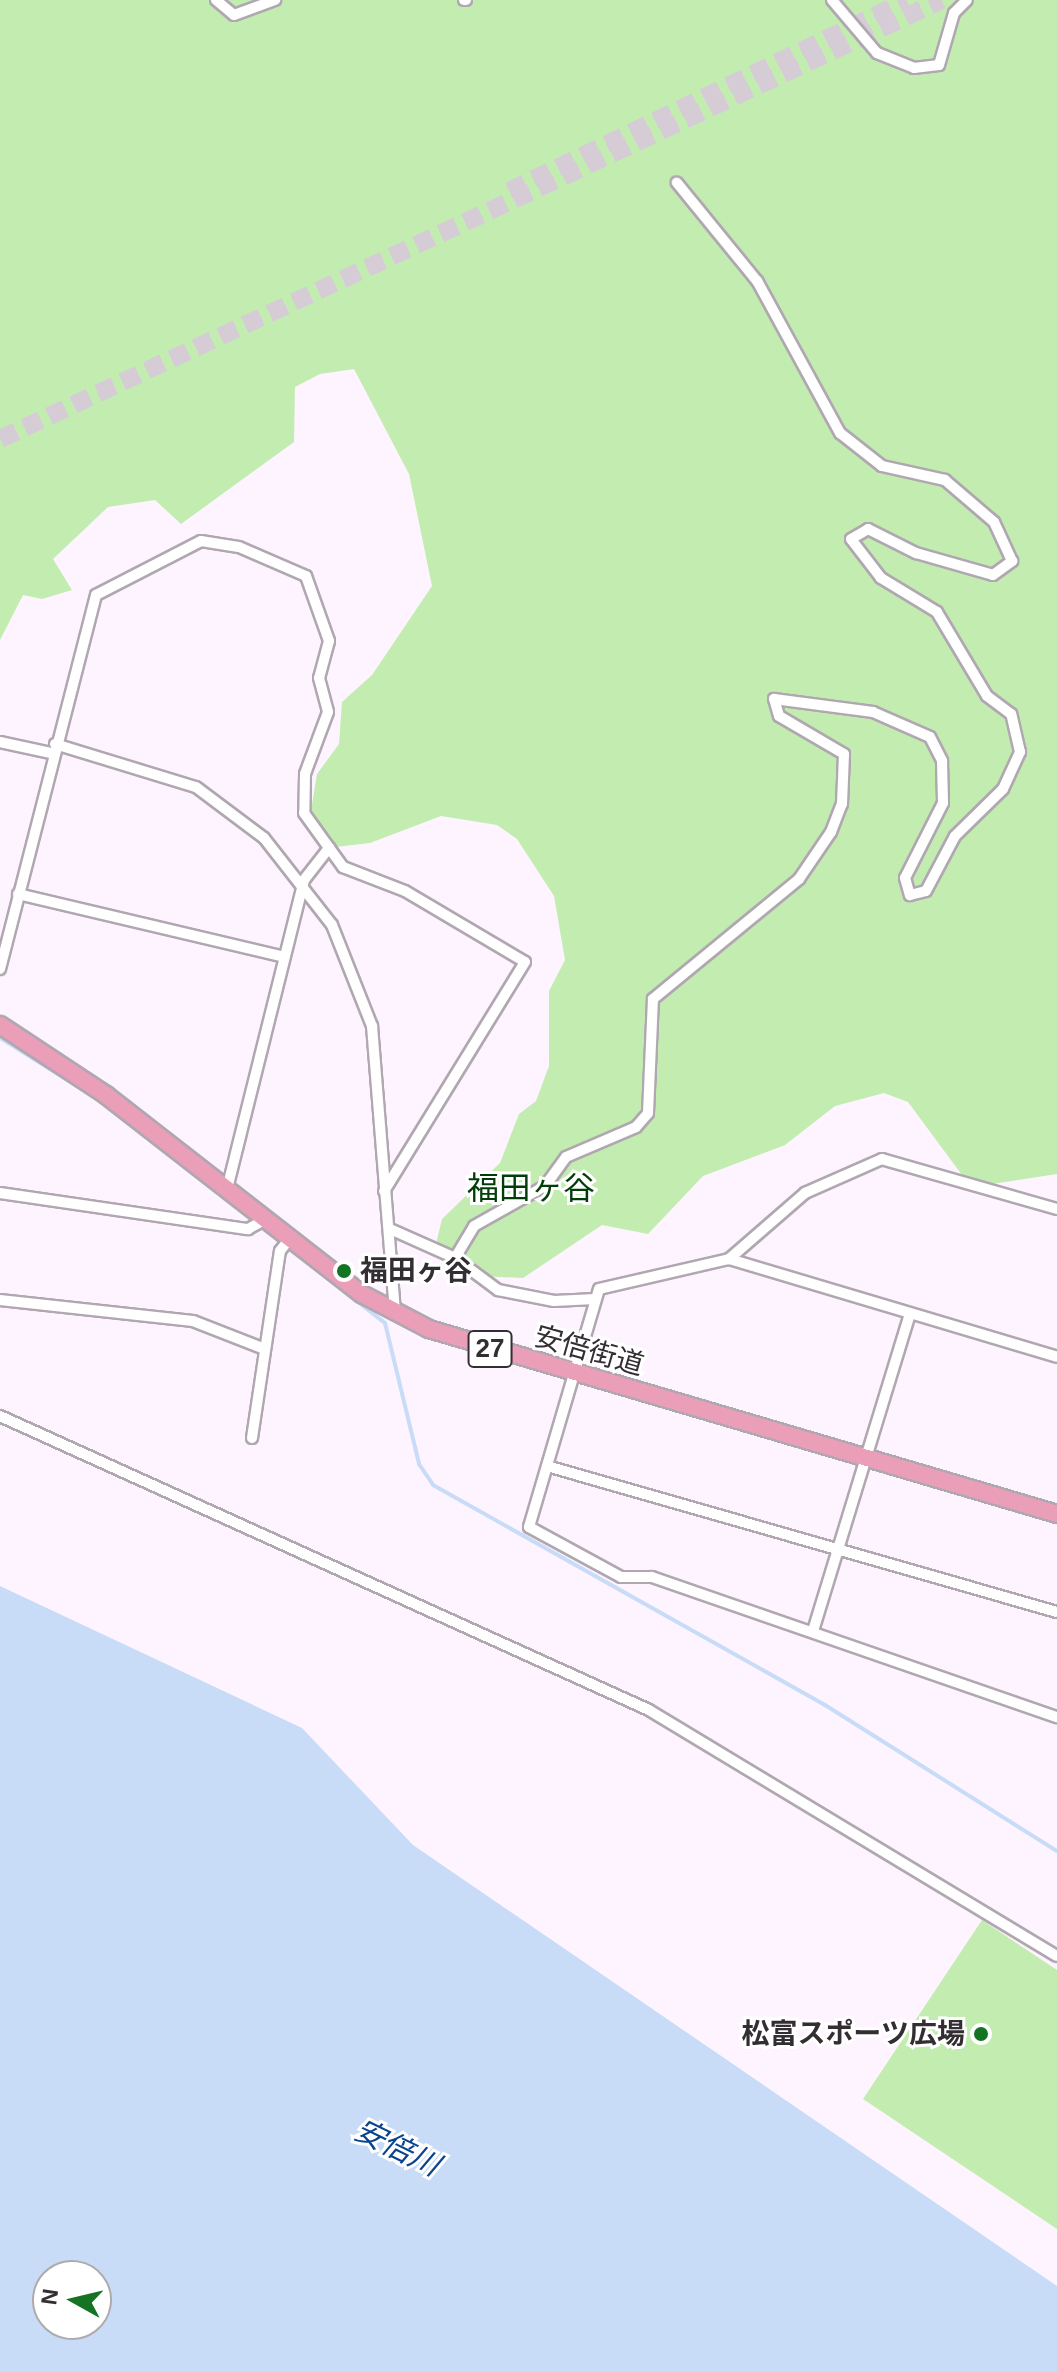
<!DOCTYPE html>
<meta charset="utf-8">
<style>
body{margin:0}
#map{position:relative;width:1057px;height:2372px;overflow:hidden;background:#fef4ff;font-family:Helvetica,"Noto Sans JP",sans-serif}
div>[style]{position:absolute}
.green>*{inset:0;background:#c3ecb0}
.water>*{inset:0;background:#c9dcf7}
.stream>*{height:4px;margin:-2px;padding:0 2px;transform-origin:2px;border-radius:2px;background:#c9dcf7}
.motorway-tunnel>*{height:18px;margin-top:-9px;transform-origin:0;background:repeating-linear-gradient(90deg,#d5ccd6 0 18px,transparent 0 27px)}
.roads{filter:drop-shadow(2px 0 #b0a7b1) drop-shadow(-2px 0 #b0a7b1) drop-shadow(0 2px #b0a7b1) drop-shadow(0 -2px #b0a7b1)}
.minor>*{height:10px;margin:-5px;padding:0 5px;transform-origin:5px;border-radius:5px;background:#fff}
.primary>*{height:16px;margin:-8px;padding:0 8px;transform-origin:8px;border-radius:8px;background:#ea9eb7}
.dots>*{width:22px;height:22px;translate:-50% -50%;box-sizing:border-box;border:4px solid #fff;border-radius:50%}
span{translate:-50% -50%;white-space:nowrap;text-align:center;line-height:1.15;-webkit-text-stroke:6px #fff;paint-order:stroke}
.shield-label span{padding:2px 6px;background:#fff;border:2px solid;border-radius:6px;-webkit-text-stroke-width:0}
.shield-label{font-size:26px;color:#322e32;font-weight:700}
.poi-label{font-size:28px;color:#322e32;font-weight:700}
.left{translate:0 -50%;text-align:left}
.right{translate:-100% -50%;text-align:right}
.street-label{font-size:28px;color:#322e32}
.water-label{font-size:30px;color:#09448e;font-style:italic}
.quarter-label{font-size:32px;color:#003d09}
.north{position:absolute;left:32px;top:2260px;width:80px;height:80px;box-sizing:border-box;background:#fff;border:2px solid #adabad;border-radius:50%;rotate:278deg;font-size:22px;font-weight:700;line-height:32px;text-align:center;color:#322e32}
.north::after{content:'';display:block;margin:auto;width:28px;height:36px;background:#157423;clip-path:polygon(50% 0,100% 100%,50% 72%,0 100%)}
</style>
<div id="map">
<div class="green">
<i style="clip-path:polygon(0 0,1057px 0,1057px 1174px,992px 1184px,962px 1175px,908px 1102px,884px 1093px,835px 1106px,785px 1145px,703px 1176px,648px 1234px,602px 1225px,523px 1278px,477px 1276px,445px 1263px,436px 1244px,442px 1219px,500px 1163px,519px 1114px,536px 1101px,549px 1066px,549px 991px,565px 960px,554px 896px,517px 839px,497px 825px,441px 816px,370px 843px,335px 847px,311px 811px,317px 774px,339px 744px,342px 702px,372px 675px,432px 586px,409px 474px,354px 369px,320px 374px,295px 387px,294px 442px,181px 524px,155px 500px,108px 507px,53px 559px,72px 590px,42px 599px,23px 595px,0 640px)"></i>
<i style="clip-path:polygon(982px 1920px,1057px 1970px,1057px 2229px,863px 2099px)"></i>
</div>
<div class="water">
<i style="clip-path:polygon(evenodd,0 1586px,302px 1728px,413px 1845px,1057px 2286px,1057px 2372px,0 2372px,0 1586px,96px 2276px,96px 2324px,48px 2324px,48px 2276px,96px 2276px)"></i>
</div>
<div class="stream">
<i style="left:0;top:1038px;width:113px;rotate:32deg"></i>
<i style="left:96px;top:1098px;width:366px;rotate:37.9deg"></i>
<i style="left:385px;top:1323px;width:145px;rotate:76.4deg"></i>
<i style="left:419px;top:1464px;width:25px;rotate:56deg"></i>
<i style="left:433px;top:1485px;width:450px;rotate:29.3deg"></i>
<i style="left:825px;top:1705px;width:274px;rotate:32.2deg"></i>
</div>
<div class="motorway-tunnel">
<i style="left:509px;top:191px;width:441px;rotate:-25.6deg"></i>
<i style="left:0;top:439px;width:1039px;rotate:-24.99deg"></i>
</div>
<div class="roads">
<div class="minor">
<i style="left:216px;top:0;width:23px;rotate:40deg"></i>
<i style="left:234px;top:15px;width:44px;rotate:-20.1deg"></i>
<i style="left:464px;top:0;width:2px"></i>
<i style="left:832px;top:0;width:70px;rotate:49.7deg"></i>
<i style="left:877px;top:53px;width:40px;rotate:22deg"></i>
<i style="left:914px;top:68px;width:25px;rotate:-7deg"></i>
<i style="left:939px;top:65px;width:54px;rotate:-73.9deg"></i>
<i style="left:954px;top:13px;width:18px;rotate:-45deg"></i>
<i style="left:0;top:742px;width:52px;rotate:12.2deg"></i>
<i style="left:55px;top:744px;width:147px;rotate:17deg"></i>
<i style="left:196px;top:787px;width:85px;rotate:36.9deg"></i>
<i style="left:264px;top:838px;width:110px;rotate:52deg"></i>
<i style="left:332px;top:925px;width:109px;rotate:68.4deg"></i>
<i style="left:372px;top:1026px;width:286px;rotate:85.4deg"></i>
<i style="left:18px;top:894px;width:273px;rotate:13.3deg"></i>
<i style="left:0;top:969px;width:386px;rotate:-75.6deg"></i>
<i style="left:96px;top:595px;width:118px;rotate:-27.2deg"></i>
<i style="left:201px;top:541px;width:38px;rotate:9deg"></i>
<i style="left:239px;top:547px;width:73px;rotate:23.4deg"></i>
<i style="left:306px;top:576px;width:69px;rotate:70.5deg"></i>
<i style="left:329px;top:641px;width:38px;rotate:105deg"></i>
<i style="left:319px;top:678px;width:35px;rotate:75deg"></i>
<i style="left:328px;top:712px;width:66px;rotate:110.4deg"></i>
<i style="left:305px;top:774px;width:39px;rotate:91deg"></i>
<i style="left:304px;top:813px;width:67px;rotate:54.2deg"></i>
<i style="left:343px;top:867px;width:66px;rotate:21.2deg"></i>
<i style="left:405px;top:891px;width:139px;rotate:30.6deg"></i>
<i style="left:525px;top:962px;width:269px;rotate:121.6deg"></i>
<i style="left:227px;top:1189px;width:318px;rotate:-76deg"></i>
<i style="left:304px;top:880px;width:41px;rotate:-52deg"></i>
<i style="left:0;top:1193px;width:251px;rotate:8.3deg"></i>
<i style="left:248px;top:1229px;width:21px;rotate:-29deg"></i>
<i style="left:1057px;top:1209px;width:182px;rotate:-164.1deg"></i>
<i style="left:882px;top:1159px;width:84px;rotate:156.2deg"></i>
<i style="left:805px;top:1193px;width:101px;rotate:139deg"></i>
<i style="left:729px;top:1259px;width:133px;rotate:167deg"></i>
<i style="left:599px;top:1289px;width:248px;rotate:106.4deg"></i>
<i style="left:529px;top:1527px;width:105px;rotate:28.5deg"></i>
<i style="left:621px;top:1577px;width:31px"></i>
<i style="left:652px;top:1577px;width:429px;rotate:19.1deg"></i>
<i style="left:390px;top:1229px;width:71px;rotate:24deg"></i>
<i style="left:455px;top:1258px;width:54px;rotate:36.7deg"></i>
<i style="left:498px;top:1290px;width:57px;rotate:11.1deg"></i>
<i style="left:554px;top:1301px;width:41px;rotate:-2.8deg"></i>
<i style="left:455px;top:1258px;width:37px;rotate:-59deg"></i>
<i style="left:474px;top:1226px;width:81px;rotate:-29.4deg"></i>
<i style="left:545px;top:1186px;width:36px;rotate:-54deg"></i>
<i style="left:566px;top:1157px;width:76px;rotate:-23.2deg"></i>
<i style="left:636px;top:1127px;width:18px;rotate:-49deg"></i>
<i style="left:648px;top:1113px;width:114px;rotate:-87.5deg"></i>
<i style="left:653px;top:999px;width:189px;rotate:-39.4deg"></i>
<i style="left:799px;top:879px;width:57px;rotate:-55.8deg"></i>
<i style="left:831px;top:832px;width:30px;rotate:-69deg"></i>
<i style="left:842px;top:804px;width:50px;rotate:-87.7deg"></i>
<i style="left:844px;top:754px;width:75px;rotate:-149.7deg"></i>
<i style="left:779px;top:716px;width:18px;rotate:-106deg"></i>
<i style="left:774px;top:699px;width:100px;rotate:7.5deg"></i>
<i style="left:873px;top:712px;width:62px;rotate:23.7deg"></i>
<i style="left:930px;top:737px;width:27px;rotate:63deg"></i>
<i style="left:942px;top:761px;width:42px;rotate:88.6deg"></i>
<i style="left:943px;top:803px;width:84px;rotate:116.9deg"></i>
<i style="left:905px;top:878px;width:18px;rotate:74deg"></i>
<i style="left:910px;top:895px;width:16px;rotate:-14deg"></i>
<i style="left:926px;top:891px;width:62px;rotate:-62.2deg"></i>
<i style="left:955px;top:836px;width:67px;rotate:-44.4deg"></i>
<i style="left:1003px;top:789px;width:41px;rotate:-65.3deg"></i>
<i style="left:1020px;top:752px;width:39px;rotate:-103deg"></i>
<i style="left:1011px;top:714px;width:30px;rotate:-143deg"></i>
<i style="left:987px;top:696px;width:98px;rotate:-120.8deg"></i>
<i style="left:937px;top:612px;width:66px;rotate:-148.7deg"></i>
<i style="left:881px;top:578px;width:49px;rotate:-127.6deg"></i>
<i style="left:851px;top:539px;width:20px;rotate:-30deg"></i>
<i style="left:868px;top:529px;width:54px;rotate:26.6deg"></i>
<i style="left:916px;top:553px;width:80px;rotate:15.9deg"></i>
<i style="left:993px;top:575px;width:24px;rotate:-36deg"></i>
<i style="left:1012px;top:561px;width:43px;rotate:-114.8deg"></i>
<i style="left:994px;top:522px;width:65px;rotate:-139.4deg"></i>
<i style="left:945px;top:480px;width:65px;rotate:-167.5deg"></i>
<i style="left:882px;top:466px;width:53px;rotate:-141.8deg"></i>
<i style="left:840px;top:433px;width:173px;rotate:-118.6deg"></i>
<i style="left:757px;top:281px;width:127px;rotate:-129.2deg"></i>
<i style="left:729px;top:1259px;width:342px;rotate:16.6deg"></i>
<i style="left:0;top:1300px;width:194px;rotate:6.2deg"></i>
<i style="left:193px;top:1321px;width:77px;rotate:21.3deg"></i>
<i style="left:0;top:1416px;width:712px;rotate:24.37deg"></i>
<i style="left:649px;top:1710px;width:476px;rotate:31.1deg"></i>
<i style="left:252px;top:1438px;width:189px;rotate:-81.5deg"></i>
<i style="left:280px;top:1251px;width:16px;rotate:-52deg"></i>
<i style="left:547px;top:1466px;width:530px;rotate:15.98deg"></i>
<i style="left:813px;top:1631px;width:332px;rotate:-73deg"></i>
</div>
<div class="primary">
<i style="left:0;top:1025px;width:127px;rotate:33.4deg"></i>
<i style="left:106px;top:1095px;width:324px;rotate:37.9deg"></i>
<i style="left:362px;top:1294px;width:76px;rotate:27.6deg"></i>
<i style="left:429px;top:1329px;width:655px;rotate:16.41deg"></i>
</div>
</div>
<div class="dots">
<i style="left:344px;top:1271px;background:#157423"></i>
<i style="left:981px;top:2034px;background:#157423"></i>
</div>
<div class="shield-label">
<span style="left:490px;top:1349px">27</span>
</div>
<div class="poi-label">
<span class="left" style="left:360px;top:1271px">福田ヶ谷</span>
<span class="right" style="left:965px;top:2034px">松富スポーツ広場</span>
</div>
<div class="street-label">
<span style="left:589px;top:1351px;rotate:16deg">安倍街道</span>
</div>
<div class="water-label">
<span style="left:397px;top:2148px;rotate:26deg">安倍川</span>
</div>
<div class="quarter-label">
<span style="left:531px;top:1188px">福田ヶ谷</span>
</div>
<div class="north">N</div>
</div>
